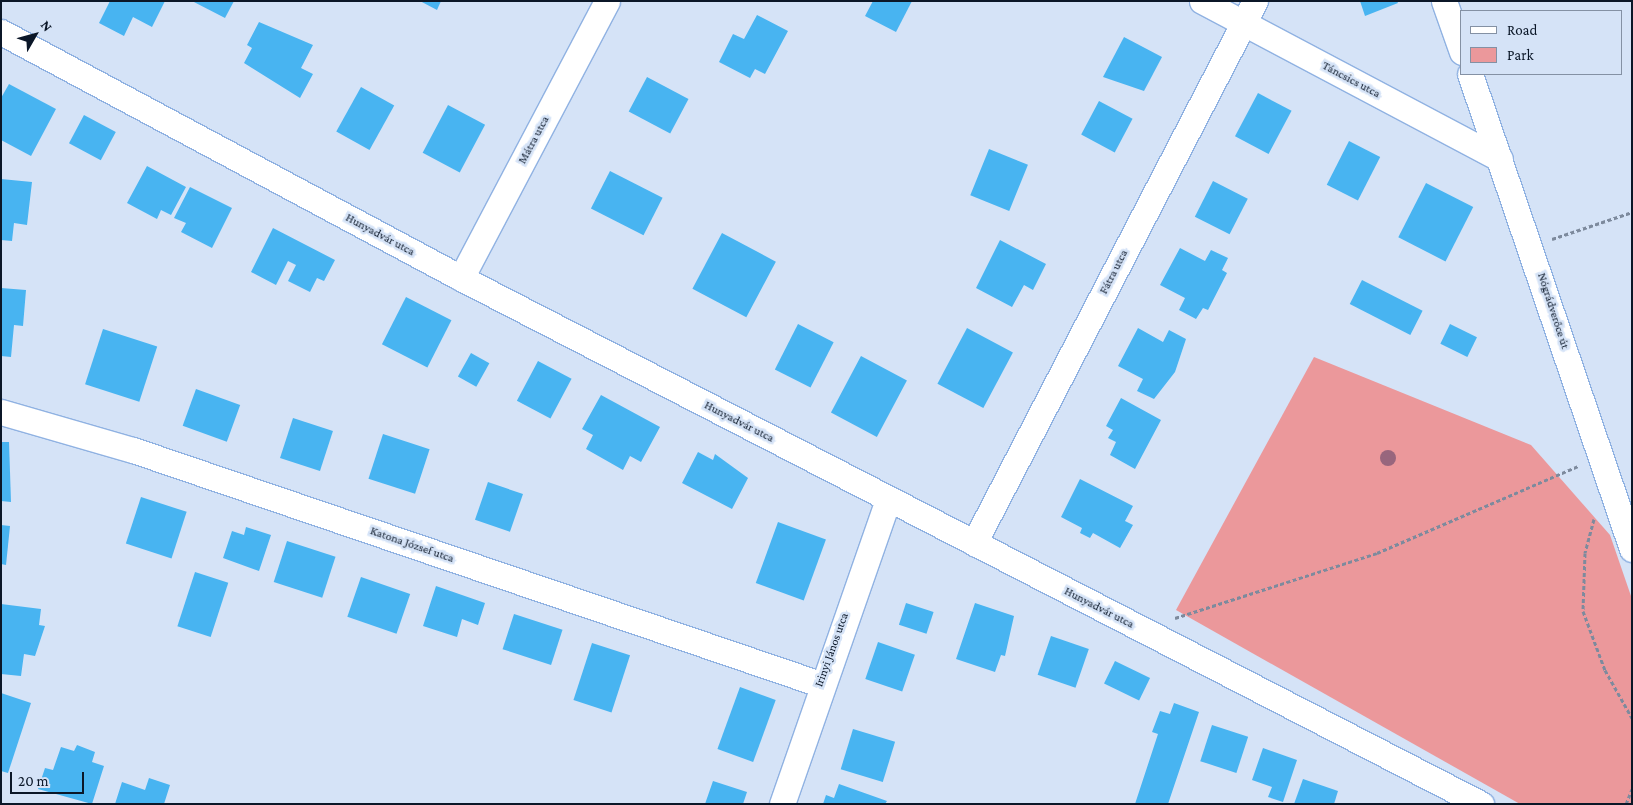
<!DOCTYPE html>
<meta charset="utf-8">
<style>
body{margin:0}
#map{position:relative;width:1633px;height:805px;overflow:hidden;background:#d5e3f7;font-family:"Crimson Pro",serif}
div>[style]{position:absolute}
.green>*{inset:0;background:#eb989b}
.building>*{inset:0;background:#48b4f1;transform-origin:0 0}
.path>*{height:3px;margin-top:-1.5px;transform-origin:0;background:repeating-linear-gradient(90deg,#7d8a9d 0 4px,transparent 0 6.5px)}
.roads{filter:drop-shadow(1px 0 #90b2e2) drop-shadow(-1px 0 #90b2e2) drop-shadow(0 1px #90b2e2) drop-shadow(0 -1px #90b2e2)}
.minor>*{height:25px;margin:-12.5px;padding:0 12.5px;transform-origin:12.5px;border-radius:12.5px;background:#fff}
.trees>*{width:16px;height:16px;margin:-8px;border-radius:50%;background:#98667d}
span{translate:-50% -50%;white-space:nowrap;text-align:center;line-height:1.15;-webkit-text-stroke:5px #d5e3f7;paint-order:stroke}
.street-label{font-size:12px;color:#0b1728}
.frame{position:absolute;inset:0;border:2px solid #0b1728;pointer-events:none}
.legend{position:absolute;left:1460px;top:10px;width:162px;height:65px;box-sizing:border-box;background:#d5e3f7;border:1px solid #8491a4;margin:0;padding:6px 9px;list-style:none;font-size:15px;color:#0b1728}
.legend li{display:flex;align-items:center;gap:10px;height:25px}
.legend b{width:25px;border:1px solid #8491a4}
.north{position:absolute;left:10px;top:10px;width:50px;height:50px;-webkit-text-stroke:4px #d5e3f7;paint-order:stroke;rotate:52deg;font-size:14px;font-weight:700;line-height:20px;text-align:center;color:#0b1728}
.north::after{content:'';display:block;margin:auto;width:18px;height:22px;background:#0b1728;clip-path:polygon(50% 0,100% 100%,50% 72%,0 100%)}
.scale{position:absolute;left:10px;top:772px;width:74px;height:22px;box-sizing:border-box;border:2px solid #0b1728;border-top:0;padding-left:6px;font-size:15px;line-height:18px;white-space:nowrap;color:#0b1728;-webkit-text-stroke:4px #d5e3f7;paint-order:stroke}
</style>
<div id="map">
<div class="green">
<i style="clip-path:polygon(1314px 357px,1531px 445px,1610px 535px,1632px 599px,1632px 804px,1520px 804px,1176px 610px)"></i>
</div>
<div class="building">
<i style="clip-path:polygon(110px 1px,165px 1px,152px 27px,133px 17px,124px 36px,99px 23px)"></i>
<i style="clip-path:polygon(192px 1px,234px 1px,225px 18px)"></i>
<i style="clip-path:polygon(420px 1px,441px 1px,437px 10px)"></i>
<i style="clip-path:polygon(873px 1px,912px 1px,896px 32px,865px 16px)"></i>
<i style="clip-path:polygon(1360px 1px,1397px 1px,1398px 3px,1365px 16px)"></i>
<i style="clip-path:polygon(757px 15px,788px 31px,765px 74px,755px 69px,750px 78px,719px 62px,733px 34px,744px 39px)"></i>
<i style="clip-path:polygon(259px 22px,313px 45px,301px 68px,313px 74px,300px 98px,244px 63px,252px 48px,247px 45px)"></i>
<i style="clip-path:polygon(1124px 37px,1162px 57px,1144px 91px,1103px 77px)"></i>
<i style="left:647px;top:77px;width:47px;height:39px;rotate:28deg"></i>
<i style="clip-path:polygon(9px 84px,56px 109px,31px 156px,1px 140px,1px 98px)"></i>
<i style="left:361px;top:87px;width:38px;height:51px;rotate:29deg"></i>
<i style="left:1258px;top:93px;width:38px;height:49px;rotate:28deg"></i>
<i style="left:1099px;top:101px;width:38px;height:38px;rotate:28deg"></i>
<i style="left:448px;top:105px;width:42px;height:54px;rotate:28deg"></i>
<i style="left:84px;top:115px;width:36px;height:32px;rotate:28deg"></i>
<i style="left:1349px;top:141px;width:35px;height:49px;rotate:27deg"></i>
<i style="left:989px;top:149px;width:42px;height:50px;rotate:22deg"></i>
<i style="clip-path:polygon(147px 166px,186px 187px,171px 215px,161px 210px,157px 219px,127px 203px)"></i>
<i style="left:610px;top:171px;width:59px;height:42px;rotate:27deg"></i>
<i style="clip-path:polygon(1px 179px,32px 182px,27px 225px,14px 223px,12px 241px,1px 240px)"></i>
<i style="left:1213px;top:181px;width:39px;height:40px;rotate:27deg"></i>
<i style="left:1426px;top:183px;width:53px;height:61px;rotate:27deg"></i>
<i style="clip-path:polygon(190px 187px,232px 208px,212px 248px,181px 232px,186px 223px,174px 218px)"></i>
<i style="clip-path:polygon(273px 228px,335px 260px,324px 281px,317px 278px,310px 292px,288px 281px,296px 265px,288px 261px,276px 285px,251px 272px)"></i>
<i style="left:722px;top:233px;width:61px;height:63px;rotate:28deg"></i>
<i style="clip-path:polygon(1000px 240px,1046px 264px,1033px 290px,1024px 285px,1012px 307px,976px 288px)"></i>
<i style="clip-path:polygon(1180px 248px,1205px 261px,1211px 250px,1228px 258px,1222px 270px,1227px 273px,1208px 310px,1203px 308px,1196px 319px,1179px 310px,1185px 298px,1160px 285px)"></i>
<i style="left:1362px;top:280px;width:68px;height:27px;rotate:27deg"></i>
<i style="clip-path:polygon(1px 288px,26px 290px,23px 326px,14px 325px,11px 357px,1px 356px)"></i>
<i style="left:406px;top:297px;width:51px;height:53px;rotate:27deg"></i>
<i style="left:798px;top:324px;width:40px;height:51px;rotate:27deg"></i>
<i style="left:1450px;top:324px;width:30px;height:22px;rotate:26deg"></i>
<i style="left:967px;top:328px;width:52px;height:63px;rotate:28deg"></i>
<i style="clip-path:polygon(1138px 328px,1163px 342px,1169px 330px,1186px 339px,1175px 372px,1154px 399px,1137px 391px,1143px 379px,1118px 366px)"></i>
<i style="left:103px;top:329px;width:57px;height:58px;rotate:18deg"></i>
<i style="left:471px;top:353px;width:21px;height:27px;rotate:29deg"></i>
<i style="left:861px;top:356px;width:52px;height:64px;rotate:28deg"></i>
<i style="left:538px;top:361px;width:38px;height:45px;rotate:28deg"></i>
<i style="left:196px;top:389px;width:47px;height:39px;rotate:20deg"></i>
<i style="clip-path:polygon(601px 395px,660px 427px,641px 462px,630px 456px,623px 470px,586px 449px,593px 435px,582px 429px)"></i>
<i style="clip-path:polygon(1121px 398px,1161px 420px,1135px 469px,1110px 455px,1116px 442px,1108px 438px,1113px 430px,1106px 426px)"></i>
<i style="left:293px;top:418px;width:42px;height:42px;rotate:18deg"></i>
<i style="left:383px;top:434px;width:49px;height:47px;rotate:18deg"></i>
<i style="clip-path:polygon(1px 442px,9px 442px,11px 502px,1px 501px)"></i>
<i style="clip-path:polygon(698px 452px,713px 460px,715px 454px,748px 478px,732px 509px,682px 483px)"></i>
<i style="clip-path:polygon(1080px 479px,1133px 506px,1125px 521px,1133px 525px,1120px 548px,1093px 533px,1090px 538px,1080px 533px,1082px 528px,1061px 517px)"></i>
<i style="left:488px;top:482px;width:37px;height:40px;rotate:19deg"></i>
<i style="left:141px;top:497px;width:48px;height:49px;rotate:18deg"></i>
<i style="left:778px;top:522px;width:51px;height:65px;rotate:20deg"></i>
<i style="clip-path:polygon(1px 525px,10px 526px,6px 565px,1px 564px)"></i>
<i style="clip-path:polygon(246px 527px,271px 535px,259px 571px,223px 558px,232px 531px,244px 535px)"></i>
<i style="left:287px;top:541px;width:51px;height:43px;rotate:18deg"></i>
<i style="left:195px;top:572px;width:35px;height:57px;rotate:18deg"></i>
<i style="left:361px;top:577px;width:52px;height:42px;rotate:19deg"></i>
<i style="clip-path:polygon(436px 586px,485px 603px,478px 625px,462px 619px,457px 637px,423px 626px)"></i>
<i style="left:906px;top:603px;width:29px;height:23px;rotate:18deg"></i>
<i style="clip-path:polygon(975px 603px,1014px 616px,1005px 656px,1001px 655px,995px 672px,956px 659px)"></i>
<i style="clip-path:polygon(1px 604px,41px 609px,39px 625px,45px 626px,35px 656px,24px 654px,21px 676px,1px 674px)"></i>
<i style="left:514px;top:614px;width:51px;height:37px;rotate:18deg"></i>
<i style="left:1051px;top:636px;width:40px;height:41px;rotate:19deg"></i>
<i style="left:878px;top:642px;width:39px;height:39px;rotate:19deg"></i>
<i style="left:592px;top:643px;width:40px;height:60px;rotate:18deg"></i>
<i style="left:1115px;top:661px;width:39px;height:25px;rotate:26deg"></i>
<i style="left:740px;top:687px;width:38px;height:66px;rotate:20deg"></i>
<i style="clip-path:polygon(1px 693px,31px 703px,8px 773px,1px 771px)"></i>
<i style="clip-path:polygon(1174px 703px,1199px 712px,1168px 804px,1135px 804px,1158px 734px,1152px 732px,1160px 711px,1170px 714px)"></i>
<i style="left:1212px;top:725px;width:38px;height:38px;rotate:18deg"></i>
<i style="left:853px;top:729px;width:44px;height:42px;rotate:17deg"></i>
<i style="clip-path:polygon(77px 745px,95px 752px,92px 762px,104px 766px,92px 804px,38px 789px,45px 768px,53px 770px,61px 747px,74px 751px)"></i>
<i style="clip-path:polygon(1263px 748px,1297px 760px,1283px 802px,1268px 797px,1272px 787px,1252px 780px)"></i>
<i style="clip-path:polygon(149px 778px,170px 785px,164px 804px,115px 804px,122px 782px,145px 790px)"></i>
<i style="clip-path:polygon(1303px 779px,1338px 791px,1334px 804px,1294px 804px)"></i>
<i style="clip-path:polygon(713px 781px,747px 792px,743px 804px,705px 804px)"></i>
<i style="clip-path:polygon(839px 784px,887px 801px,885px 804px,823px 804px,826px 795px,834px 798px)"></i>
</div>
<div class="path">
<i style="left:1552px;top:239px;width:84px;rotate:-18.6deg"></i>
<i style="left:1594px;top:519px;width:35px;rotate:105deg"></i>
<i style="left:1585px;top:553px;width:58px;rotate:92deg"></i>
<i style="left:1583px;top:611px;width:63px;rotate:69.6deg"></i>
<i style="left:1605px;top:670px;width:55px;rotate:60.6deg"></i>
<i style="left:1175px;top:618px;width:212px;rotate:-17.8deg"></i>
<i style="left:1377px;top:553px;width:219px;rotate:-23.4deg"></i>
<i style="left:1626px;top:804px;width:16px;rotate:-68deg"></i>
</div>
<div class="roads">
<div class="minor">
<i style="left:1202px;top:1px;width:337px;rotate:27.9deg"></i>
<i style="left:1444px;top:1px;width:54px;rotate:70.6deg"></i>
<i style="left:1px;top:32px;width:522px;rotate:28.14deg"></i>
<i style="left:461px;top:278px;width:1148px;rotate:27.28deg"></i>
<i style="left:1470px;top:74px;width:502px;rotate:71.17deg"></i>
<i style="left:461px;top:278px;width:313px;rotate:-62.2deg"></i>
<i style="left:1px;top:412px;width:137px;rotate:16.1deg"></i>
<i style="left:133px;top:450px;width:726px;rotate:18.81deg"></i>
<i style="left:974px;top:543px;width:611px;rotate:-62.6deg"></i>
<i style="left:782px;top:804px;width:323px;rotate:-70.8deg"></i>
</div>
</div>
<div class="trees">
<i style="left:1388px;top:458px"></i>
</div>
<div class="street-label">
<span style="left:1351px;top:80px;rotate:28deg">Táncsics utca</span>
<span style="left:534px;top:140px;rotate:-62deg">Mátra utca</span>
<span style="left:380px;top:235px;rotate:28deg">Hunyadvár utca</span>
<span style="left:1114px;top:272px;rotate:-63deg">Fátra utca</span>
<span style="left:1553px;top:311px;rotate:72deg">Nógrádverőce út</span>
<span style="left:739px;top:422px;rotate:27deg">Hunyadvár utca</span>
<span style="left:412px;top:545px;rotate:19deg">Katona József utca</span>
<span style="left:1099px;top:608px;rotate:27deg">Hunyadvár utca</span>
<span style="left:832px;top:650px;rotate:-70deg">Irinyi János utca</span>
</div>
<div class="frame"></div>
<ul class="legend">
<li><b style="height:6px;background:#fff"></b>Road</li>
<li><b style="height:14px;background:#eb989b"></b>Park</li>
</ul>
<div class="north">N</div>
<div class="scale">20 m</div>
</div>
